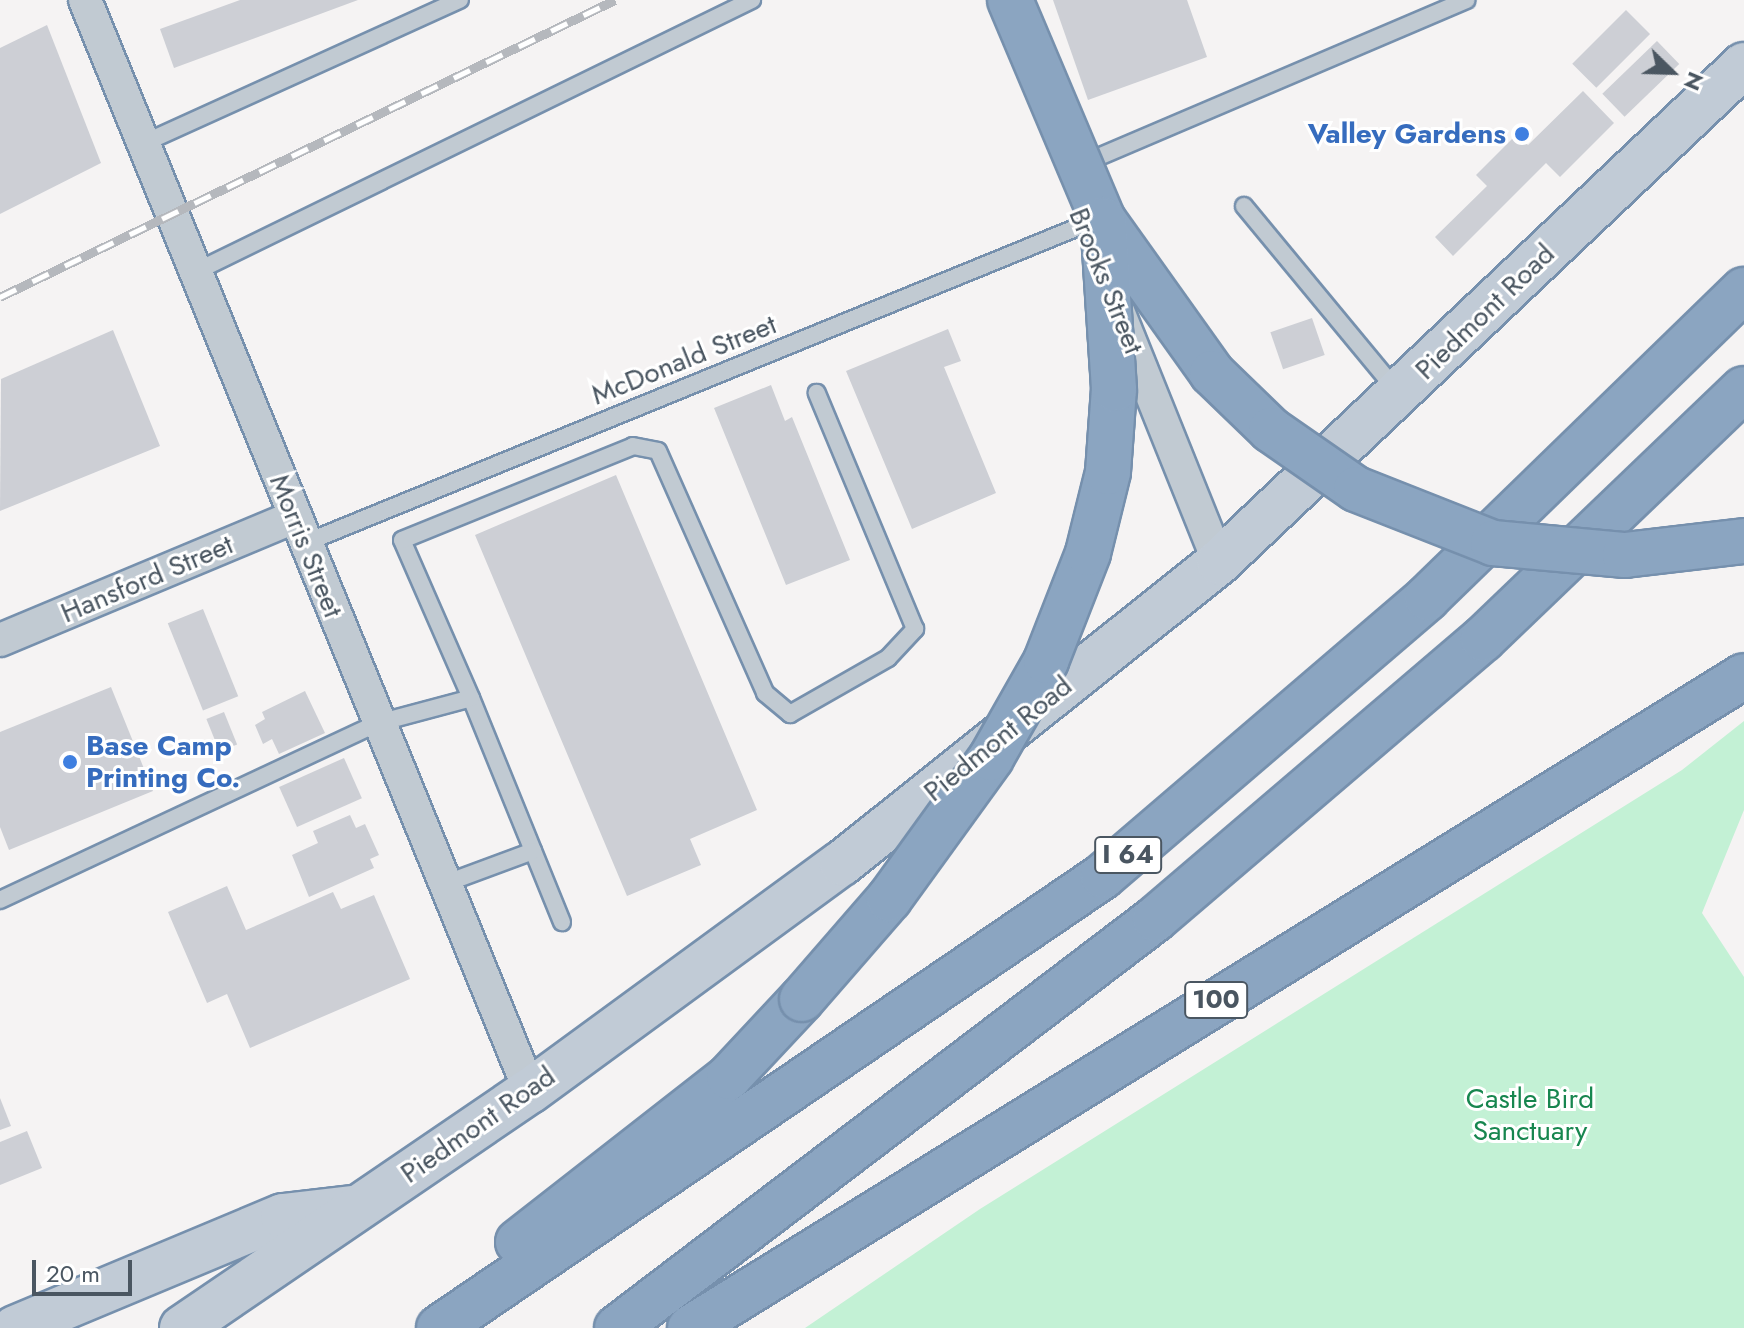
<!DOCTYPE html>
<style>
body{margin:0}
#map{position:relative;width:1744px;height:1328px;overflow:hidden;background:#f5f3f3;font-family:Jost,sans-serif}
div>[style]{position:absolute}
.green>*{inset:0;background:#c3f1d5}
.building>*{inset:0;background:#cdcfd5;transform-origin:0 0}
.roads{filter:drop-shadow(2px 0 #7690ad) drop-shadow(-2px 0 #7690ad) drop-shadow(0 2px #7690ad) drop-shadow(0 -2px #7690ad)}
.lane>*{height:16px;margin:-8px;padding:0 8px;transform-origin:8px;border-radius:8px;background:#c1cad2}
.street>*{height:32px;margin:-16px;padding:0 16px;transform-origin:16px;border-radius:16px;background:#c1cad2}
.secondary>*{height:44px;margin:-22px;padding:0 22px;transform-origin:22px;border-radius:22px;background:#c1cbd6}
.highway>*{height:44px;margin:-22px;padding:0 22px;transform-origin:22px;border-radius:22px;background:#8ba5c1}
.rail>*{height:9px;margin-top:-4.5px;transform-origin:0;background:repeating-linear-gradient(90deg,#fff 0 18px,#b5b8bd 0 36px);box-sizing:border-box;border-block:2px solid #b5b8bd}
.bridges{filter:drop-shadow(2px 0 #7690ad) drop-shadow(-2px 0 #7690ad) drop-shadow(0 2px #7690ad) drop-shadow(0 -2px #7690ad)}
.highway-bridge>*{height:44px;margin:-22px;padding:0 22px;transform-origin:22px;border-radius:22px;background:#8ba5c1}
.dots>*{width:22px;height:22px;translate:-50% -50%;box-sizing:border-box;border:4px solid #fff;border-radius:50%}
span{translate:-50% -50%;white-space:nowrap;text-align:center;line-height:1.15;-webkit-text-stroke:6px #fff;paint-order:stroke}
.shield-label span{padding:2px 6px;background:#fff;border:2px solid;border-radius:6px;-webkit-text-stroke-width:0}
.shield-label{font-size:26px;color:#4a5661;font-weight:700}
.shop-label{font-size:28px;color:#366cbe;font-weight:700}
.right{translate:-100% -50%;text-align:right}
.left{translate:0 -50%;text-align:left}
.street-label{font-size:28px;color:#4a5661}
.park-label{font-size:28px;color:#17864f}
.north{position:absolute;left:1632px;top:32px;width:80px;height:80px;-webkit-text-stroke:6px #fff;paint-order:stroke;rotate:113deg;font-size:22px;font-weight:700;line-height:32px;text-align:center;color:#4a5661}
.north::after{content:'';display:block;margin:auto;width:28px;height:36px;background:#4a5661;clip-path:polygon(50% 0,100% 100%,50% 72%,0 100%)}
.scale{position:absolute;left:32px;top:1260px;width:100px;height:36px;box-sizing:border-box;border:4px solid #4a5661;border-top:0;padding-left:10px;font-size:24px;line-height:28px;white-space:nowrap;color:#4a5661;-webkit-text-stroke:6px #fff;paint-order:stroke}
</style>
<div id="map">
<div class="green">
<i style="clip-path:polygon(1744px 721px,1744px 810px,1702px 913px,1744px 977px,1744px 1328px,805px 1328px,980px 1209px,1682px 770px)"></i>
</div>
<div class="building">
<i style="clip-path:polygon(240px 0,358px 0,174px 68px,160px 29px)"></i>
<i style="clip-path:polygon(1053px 0,1187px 0,1207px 57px,1088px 100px)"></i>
<i style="left:1626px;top:10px;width:34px;height:76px;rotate:45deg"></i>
<i style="clip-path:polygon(47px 25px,101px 163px,0 214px,0 48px)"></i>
<i style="left:1657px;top:41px;width:32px;height:76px;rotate:46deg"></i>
<i style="clip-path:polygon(1583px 91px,1614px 123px,1560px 177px,1546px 163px,1453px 256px,1435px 237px,1487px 186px,1476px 175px,1517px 134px,1528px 145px)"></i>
<i style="left:1312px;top:318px;width:39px;height:44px;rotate:71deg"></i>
<i style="clip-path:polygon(948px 329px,961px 361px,944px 367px,996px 493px,912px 529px,846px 371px)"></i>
<i style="clip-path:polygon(113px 330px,160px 446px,0 511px,1px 379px)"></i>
<i style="clip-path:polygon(771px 385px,785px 421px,792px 417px,850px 560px,786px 585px,714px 408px)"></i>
<i style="clip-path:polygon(616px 475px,757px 810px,690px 839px,701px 865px,627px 896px,475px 535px)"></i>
<i style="left:203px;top:609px;width:94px;height:38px;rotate:68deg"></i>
<i style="clip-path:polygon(111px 687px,153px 791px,9px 850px,0 827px,0 732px)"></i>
<i style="clip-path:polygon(305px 691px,325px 733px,279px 754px,272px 739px,263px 744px,255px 725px,265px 719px,262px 712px)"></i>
<i style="left:224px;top:712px;width:35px;height:19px;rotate:68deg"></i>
<i style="left:344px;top:758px;width:44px;height:71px;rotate:66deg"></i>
<i style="clip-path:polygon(350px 815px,356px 828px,365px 824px,379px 855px,370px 859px,374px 868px,309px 897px,292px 855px,318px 843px,313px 831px)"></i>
<i style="clip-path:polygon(227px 886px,246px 930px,333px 892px,341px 909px,374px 895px,410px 979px,250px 1048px,227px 994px,207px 1003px,168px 912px)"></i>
<i style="clip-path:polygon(0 1098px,11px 1126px,0 1130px)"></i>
<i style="clip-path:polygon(27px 1131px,42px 1168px,0 1185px,0 1142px)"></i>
</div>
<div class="roads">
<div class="lane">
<i style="left:142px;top:144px;width:349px;rotate:-24.4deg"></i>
<i style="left:1082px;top:164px;width:418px;rotate:-23.1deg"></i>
<i style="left:1244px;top:206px;width:241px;rotate:50.4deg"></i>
<i style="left:195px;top:272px;width:620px;rotate:-26.03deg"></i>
<i style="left:305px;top:543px;width:840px;rotate:-22.23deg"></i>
<i style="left:471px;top:698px;width:242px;rotate:67.9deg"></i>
<i style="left:444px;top:884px;width:95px;rotate:-20.3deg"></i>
<i style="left:0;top:900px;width:417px;rotate:-25.1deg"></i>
<i style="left:378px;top:723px;width:96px;rotate:-15deg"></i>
<i style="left:471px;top:698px;width:172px;rotate:-113.6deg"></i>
<i style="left:402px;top:540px;width:249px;rotate:-22.1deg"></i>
<i style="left:633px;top:446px;width:25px;rotate:11deg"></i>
<i style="left:658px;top:451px;width:265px;rotate:66.1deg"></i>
<i style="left:765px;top:693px;width:33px;rotate:40deg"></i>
<i style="left:790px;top:714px;width:113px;rotate:-29.7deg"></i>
<i style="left:888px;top:658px;width:40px;rotate:-47deg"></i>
<i style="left:915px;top:629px;width:256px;rotate:-112.6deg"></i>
</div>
<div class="street">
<i style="left:85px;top:0;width:1178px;rotate:67.81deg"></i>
<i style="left:1118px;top:311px;width:271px;rotate:68.1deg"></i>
<i style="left:0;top:640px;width:319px;rotate:-22.7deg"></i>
</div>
<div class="secondary">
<i style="left:15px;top:1328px;width:290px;rotate:-22.7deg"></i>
<i style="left:283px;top:1216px;width:69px;rotate:-6.6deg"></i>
<i style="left:182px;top:1328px;width:421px;rotate:-34.3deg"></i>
<i style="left:530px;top:1091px;width:386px;rotate:-36.2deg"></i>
<i style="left:842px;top:863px;width:482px;rotate:-38.6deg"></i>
<i style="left:1219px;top:562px;width:723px;rotate:-43.43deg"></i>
</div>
<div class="highway">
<i style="left:518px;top:1242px;width:268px;rotate:-38deg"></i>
<i style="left:729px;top:1077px;width:107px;rotate:-46.9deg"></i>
<i style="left:439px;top:1328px;width:803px;rotate:-34.24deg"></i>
<i style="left:1103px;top:876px;width:427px;rotate:-40.6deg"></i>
<i style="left:1427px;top:598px;width:442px;rotate:-44.2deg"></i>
<i style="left:617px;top:1328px;width:676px;rotate:-37.24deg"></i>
<i style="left:1155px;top:919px;width:431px;rotate:-40.5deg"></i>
<i style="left:1483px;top:639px;width:361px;rotate:-43.8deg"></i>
<i style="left:690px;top:1328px;width:1239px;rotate:-31.74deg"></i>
</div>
</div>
<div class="rail">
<i style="left:0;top:297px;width:683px;rotate:-25.78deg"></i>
</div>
<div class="bridges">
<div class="highway-bridge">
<i style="left:1010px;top:0;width:239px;rotate:67.1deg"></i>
<i style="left:1103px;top:220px;width:188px;rotate:54.5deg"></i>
<i style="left:1212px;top:373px;width:82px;rotate:44deg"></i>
<i style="left:1271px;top:430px;width:103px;rotate:34.8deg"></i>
<i style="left:1356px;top:489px;width:147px;rotate:21.5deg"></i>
<i style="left:1493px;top:543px;width:133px;rotate:5.2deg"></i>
<i style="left:1625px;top:555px;width:120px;rotate:-6.7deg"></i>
<i style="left:802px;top:999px;width:133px;rotate:-49deg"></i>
<i style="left:889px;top:899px;width:174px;rotate:-54.1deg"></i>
<i style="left:991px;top:758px;width:112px;rotate:-60.4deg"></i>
<i style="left:1046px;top:661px;width:116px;rotate:-68.7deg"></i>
<i style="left:1088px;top:553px;width:83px;rotate:-76.1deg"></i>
<i style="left:1108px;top:472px;width:83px;rotate:-85.9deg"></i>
<i style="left:1114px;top:389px;width:169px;rotate:-93.7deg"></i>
</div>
</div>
<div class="dots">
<i style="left:1522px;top:134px;background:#3f7fe0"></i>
<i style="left:70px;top:762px;background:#3f7fe0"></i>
</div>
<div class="shield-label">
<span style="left:1128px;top:855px">I 64</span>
<span style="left:1216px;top:1000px">100</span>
</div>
<div class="shop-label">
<span class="right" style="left:1506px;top:134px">Valley Gardens</span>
<span class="left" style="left:86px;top:762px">Base Camp<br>Printing Co.</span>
</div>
<div class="street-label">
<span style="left:1106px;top:281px;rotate:68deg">Brooks Street</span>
<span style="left:1485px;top:312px;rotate:-44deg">Piedmont Road</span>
<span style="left:684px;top:360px;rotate:-22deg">McDonald Street</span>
<span style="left:306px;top:546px;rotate:68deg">Morris Street</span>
<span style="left:147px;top:579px;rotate:-23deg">Hansford Street</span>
<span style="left:998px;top:739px;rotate:-39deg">Piedmont Road</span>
<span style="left:478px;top:1125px;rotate:-35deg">Piedmont Road</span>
</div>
<div class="park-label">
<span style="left:1530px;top:1115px">Castle Bird<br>Sanctuary</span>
</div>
<div class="north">N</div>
<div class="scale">20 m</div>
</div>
